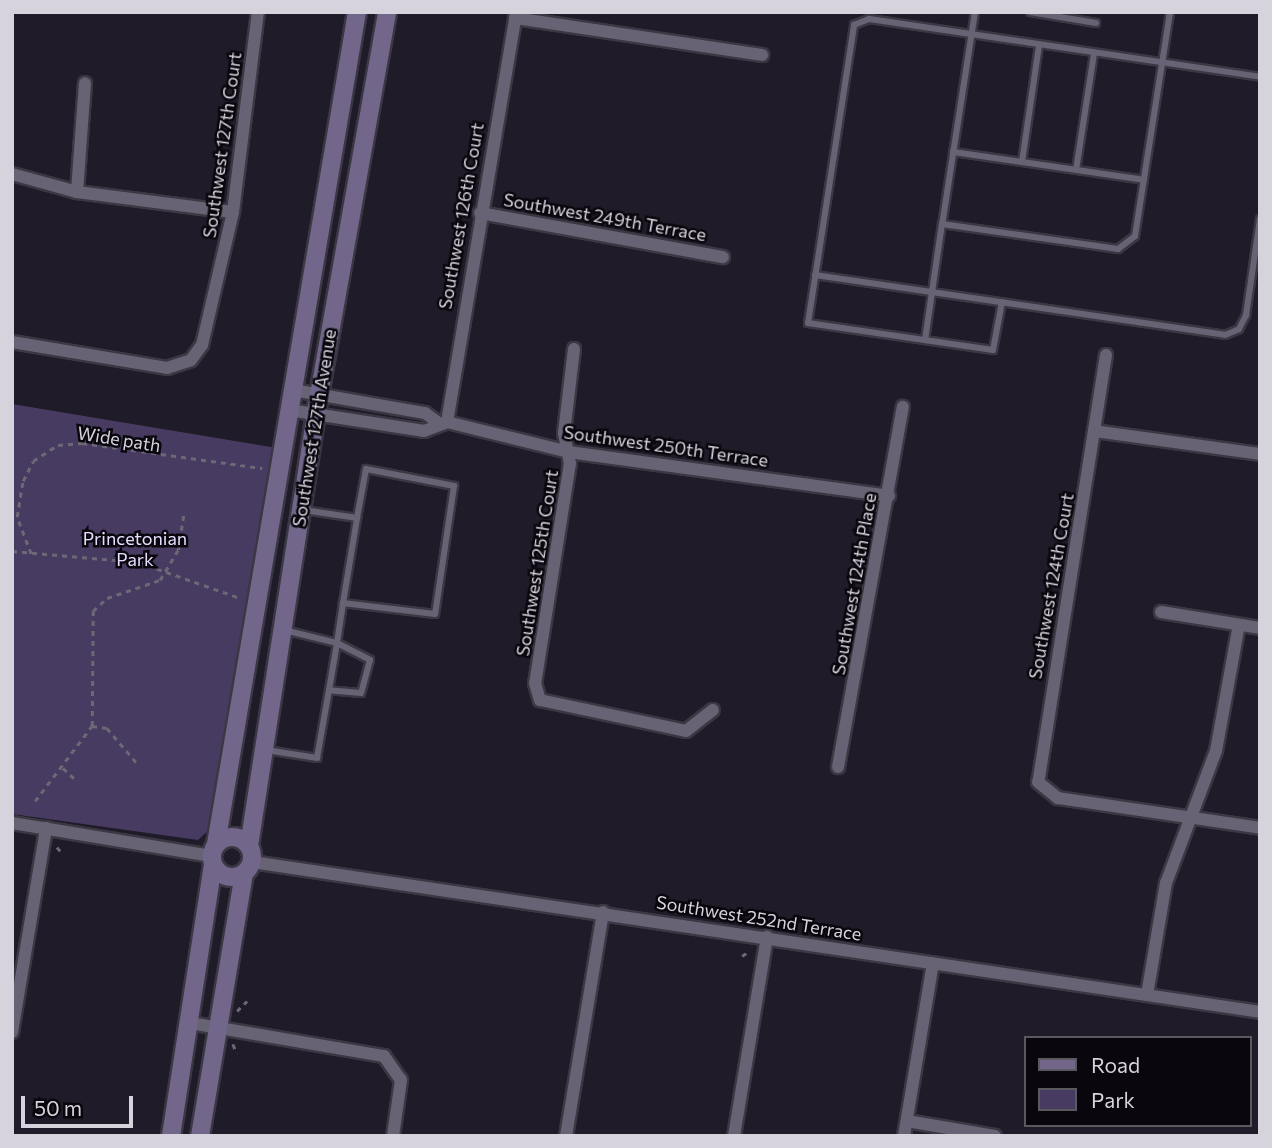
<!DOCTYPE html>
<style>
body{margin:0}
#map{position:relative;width:1272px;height:1148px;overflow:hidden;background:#201b29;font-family:Commissioner,sans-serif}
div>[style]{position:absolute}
.green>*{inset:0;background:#473b61}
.path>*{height:2.5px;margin-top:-1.25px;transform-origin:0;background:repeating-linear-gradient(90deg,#6d6875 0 5px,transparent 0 10px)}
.roads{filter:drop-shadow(2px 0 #3b3743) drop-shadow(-2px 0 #3b3743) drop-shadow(0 2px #3b3743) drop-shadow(0 -2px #3b3743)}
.lane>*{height:6px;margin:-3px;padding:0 3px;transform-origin:3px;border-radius:3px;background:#686374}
.street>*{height:12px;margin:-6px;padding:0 6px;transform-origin:6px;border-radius:6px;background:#686374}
.secondary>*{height:18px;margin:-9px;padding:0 9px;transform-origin:9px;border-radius:9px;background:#72678b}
.secondary>.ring{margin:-9px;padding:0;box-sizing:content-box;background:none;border:18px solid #72678b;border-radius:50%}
span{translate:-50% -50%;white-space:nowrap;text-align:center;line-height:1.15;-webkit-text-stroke:5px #09070d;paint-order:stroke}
.street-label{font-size:18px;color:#d6d3dd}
.park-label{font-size:18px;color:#e7deff}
.frame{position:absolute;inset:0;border:14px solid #d6d3dd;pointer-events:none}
.legend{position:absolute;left:1024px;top:1036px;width:228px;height:91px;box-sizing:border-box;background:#09070d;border:2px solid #5b5960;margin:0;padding:9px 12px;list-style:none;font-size:21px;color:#d6d3dd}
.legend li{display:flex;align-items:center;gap:14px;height:35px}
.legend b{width:35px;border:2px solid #5b5960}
.scale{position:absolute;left:21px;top:1096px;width:112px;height:32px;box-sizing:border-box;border:4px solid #d6d3dd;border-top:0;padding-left:9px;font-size:21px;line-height:24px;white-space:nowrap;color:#d6d3dd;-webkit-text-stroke:5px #09070d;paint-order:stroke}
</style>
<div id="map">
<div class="green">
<i style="clip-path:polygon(12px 404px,277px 448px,211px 828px,198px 840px,12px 814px)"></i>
</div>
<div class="path">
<i style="left:12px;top:551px;width:126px;rotate:5deg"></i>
<i style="left:138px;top:562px;width:108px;rotate:19.4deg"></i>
<i style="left:31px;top:554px;width:40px;rotate:-111deg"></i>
<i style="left:17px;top:517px;width:36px;rotate:-81deg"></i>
<i style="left:23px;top:481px;width:22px;rotate:-63deg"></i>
<i style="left:33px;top:461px;width:30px;rotate:-33deg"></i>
<i style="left:58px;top:445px;width:24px;rotate:-5deg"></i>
<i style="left:82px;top:443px;width:182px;rotate:7.9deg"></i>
<i style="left:92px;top:726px;width:15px;rotate:8deg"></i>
<i style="left:107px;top:728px;width:45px;rotate:49.5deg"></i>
<i style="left:63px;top:768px;width:18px;rotate:43deg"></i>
<i style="left:35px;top:801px;width:94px;rotate:-52.8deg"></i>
<i style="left:92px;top:726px;width:115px;rotate:-89.5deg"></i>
<i style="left:93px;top:611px;width:19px;rotate:-43deg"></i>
<i style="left:107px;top:598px;width:56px;rotate:-18.8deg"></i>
<i style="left:160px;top:580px;width:35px;rotate:-59deg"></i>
<i style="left:178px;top:550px;width:37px;rotate:-81deg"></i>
<i style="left:57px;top:847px;width:8px;rotate:50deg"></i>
<i style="left:742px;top:956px;width:9px;rotate:-36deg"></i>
<i style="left:237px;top:1011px;width:14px;rotate:-45deg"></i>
<i style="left:233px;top:1044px;width:10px;rotate:66deg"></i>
</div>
<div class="roads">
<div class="lane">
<i style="left:975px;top:12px;width:215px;rotate:98.8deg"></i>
<i style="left:942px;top:224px;width:178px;rotate:8.1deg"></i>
<i style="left:1118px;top:249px;width:21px;rotate:-37deg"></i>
<i style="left:1135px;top:236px;width:227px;rotate:-81.1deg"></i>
<i style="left:1030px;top:12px;width:67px;rotate:9.5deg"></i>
<i style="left:953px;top:152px;width:193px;rotate:8.3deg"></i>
<i style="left:1022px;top:162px;width:117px;rotate:-81.7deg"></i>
<i style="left:1076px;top:170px;width:117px;rotate:-81.2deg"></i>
<i style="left:815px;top:275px;width:414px;rotate:8.3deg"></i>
<i style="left:1225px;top:335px;width:15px;rotate:-23deg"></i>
<i style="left:1239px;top:329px;width:16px;rotate:-63deg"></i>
<i style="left:1246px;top:315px;width:97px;rotate:-81.7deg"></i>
<i style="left:1002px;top:302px;width:49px;rotate:100.6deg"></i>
<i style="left:993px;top:350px;width:187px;rotate:-171.7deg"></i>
<i style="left:808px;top:323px;width:302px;rotate:-81.2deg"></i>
<i style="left:854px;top:25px;width:16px;rotate:-22deg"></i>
<i style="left:869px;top:19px;width:395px;rotate:8.4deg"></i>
<i style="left:925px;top:340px;width:117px;rotate:-81.7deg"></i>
<i style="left:303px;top:510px;width:55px;rotate:8.4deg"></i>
<i style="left:284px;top:630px;width:55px;rotate:13.8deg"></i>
<i style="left:337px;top:643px;width:40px;rotate:-81.5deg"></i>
<i style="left:343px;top:603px;width:86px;rotate:-80.6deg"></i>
<i style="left:357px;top:518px;width:50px;rotate:-79.6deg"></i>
<i style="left:366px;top:469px;width:90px;rotate:10.9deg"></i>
<i style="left:454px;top:486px;width:129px;rotate:98.4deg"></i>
<i style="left:435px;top:614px;width:93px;rotate:-173.2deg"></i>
<i style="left:266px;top:750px;width:52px;rotate:8.9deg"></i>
<i style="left:317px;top:758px;width:69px;rotate:-80deg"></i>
<i style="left:329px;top:690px;width:48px;rotate:-80.3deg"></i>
<i style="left:337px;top:643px;width:37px;rotate:27deg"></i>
<i style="left:370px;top:660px;width:34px;rotate:105deg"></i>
<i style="left:361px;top:693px;width:32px;rotate:-175deg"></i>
</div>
<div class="street">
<i style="left:12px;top:174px;width:67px;rotate:15.5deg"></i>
<i style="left:77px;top:192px;width:157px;rotate:7.3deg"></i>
<i style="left:77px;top:192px;width:109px;rotate:-85.8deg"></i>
<i style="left:480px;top:213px;width:247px;rotate:10.3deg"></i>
<i style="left:12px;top:342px;width:157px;rotate:9.5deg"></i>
<i style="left:167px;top:368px;width:25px;rotate:-18deg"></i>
<i style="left:191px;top:360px;width:19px;rotate:-54deg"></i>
<i style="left:202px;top:345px;width:137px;rotate:-76.9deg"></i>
<i style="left:233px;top:212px;width:202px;rotate:-82.9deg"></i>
<i style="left:574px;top:349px;width:85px;rotate:96.8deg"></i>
<i style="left:564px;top:433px;width:31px;rotate:79deg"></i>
<i style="left:570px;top:463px;width:223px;rotate:99deg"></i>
<i style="left:535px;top:683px;width:18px;rotate:74deg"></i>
<i style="left:540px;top:700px;width:149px;rotate:12deg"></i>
<i style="left:686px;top:731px;width:34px;rotate:-38deg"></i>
<i style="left:1106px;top:355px;width:432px;rotate:99deg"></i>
<i style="left:1038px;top:782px;width:26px;rotate:39deg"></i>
<i style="left:1058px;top:798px;width:204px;rotate:8.4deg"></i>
<i style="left:293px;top:390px;width:134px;rotate:9.9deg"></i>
<i style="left:425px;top:413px;width:17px;rotate:36deg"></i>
<i style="left:289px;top:410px;width:137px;rotate:8.8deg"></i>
<i style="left:424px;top:431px;width:25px;rotate:-21deg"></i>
<i style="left:447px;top:422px;width:126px;rotate:13.8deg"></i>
<i style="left:569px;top:452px;width:323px;rotate:7.8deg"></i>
<i style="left:447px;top:422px;width:410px;rotate:-80.4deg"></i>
<i style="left:515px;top:18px;width:250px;rotate:8.5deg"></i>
<i style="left:1094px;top:431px;width:168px;rotate:7.9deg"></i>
<i style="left:1161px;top:612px;width:100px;rotate:9.2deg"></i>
<i style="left:838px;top:767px;width:366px;rotate:-79.8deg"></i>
<i style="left:12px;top:823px;width:202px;rotate:9.4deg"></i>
<i style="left:252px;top:862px;width:1019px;rotate:8.46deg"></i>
<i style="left:1147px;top:995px;width:114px;rotate:-80.4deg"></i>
<i style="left:1166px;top:883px;width:141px;rotate:-69.3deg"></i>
<i style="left:1216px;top:751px;width:128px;rotate:-79.7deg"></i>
<i style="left:190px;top:1023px;width:197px;rotate:9.7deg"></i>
<i style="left:384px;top:1056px;width:29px;rotate:55deg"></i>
<i style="left:401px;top:1080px;width:57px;rotate:98.1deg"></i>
<i style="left:12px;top:1032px;width:207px;rotate:-80.5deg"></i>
<i style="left:907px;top:1121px;width:89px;rotate:9.7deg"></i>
<i style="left:566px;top:1136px;width:227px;rotate:-80.6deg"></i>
<i style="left:734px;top:1136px;width:202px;rotate:-80.6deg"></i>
<i style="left:904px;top:1136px;width:175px;rotate:-80.5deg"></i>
</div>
<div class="secondary">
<i class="ring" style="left:212px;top:837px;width:22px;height:22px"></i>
<i style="left:216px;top:844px;width:844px;rotate:-80.38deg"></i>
<i style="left:249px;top:846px;width:456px;rotate:-81.2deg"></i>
<i style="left:319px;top:395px;width:389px;rotate:-79.9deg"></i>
<i style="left:171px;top:1136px;width:274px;rotate:-81.2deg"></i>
<i style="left:200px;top:1136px;width:266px;rotate:-80.5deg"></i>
</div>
</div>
<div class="street-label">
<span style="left:222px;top:145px;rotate:-82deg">Southwest 127th Court</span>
<span style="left:461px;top:216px;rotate:-80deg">Southwest 126th Court</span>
<span style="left:605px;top:217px;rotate:10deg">Southwest 249th Terrace</span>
<span style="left:314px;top:428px;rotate:-81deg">Southwest 127th Avenue</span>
<span style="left:119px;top:439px;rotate:9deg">Wide path</span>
<span style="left:666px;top:446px;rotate:8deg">Southwest 250th Terrace</span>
<span style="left:537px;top:563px;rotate:-81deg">Southwest 125th Court</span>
<span style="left:854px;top:584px;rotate:-80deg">Southwest 124th Place</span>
<span style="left:1051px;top:586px;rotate:-80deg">Southwest 124th Court</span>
<span style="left:759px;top:918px;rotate:9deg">Southwest 252nd Terrace</span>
</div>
<div class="park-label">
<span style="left:135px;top:549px">Princetonian<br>Park</span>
</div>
<div class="frame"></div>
<ul class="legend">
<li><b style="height:9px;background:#72678b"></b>Road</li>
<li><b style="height:19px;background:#473b61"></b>Park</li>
</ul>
<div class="scale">50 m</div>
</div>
